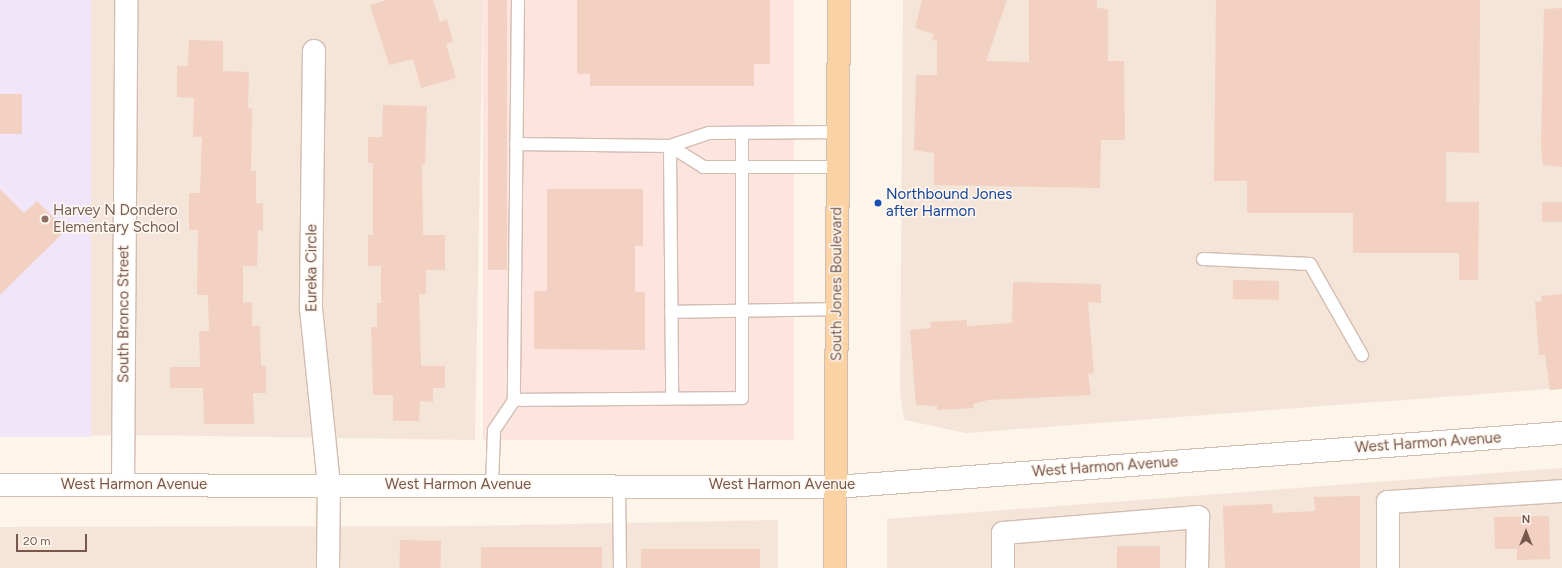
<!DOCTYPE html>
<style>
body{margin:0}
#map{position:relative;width:1562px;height:568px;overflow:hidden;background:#fdf4ea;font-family:Figtree,sans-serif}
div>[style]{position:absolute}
.residential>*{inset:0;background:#f5e5d8}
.commercial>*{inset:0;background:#fde4de;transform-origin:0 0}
.education>*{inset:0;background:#f1e6f9;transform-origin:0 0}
.building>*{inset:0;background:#f2d0c2;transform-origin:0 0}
.roads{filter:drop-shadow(1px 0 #d2bdb2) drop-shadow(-1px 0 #d2bdb2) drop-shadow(0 1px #d2bdb2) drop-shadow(0 -1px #d2bdb2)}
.service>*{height:12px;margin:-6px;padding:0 6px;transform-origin:6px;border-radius:6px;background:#fff}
.minor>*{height:22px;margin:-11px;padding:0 11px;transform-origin:11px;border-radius:11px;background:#fff}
.secondary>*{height:22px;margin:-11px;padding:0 11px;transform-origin:11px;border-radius:11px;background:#fff}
.primary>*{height:22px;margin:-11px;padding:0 11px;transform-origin:11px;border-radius:11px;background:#fad2a4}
.dots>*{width:11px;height:11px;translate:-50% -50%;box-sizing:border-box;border:2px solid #fff8f1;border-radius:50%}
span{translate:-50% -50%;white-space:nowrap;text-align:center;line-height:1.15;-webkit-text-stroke:3px #fff8f1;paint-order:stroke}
.transit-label{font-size:15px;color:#164399}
.left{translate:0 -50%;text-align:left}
.education-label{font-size:15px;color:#785e54}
.street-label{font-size:15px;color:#78584c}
.north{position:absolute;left:1506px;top:512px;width:40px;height:40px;-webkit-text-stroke:3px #fff8f1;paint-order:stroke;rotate:0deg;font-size:11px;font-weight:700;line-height:16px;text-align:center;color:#78584c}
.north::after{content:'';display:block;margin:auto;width:14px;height:18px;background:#78584c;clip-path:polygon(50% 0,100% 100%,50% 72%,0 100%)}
.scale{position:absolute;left:16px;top:534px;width:71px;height:18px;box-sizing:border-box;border:2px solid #78584c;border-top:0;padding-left:5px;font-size:12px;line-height:14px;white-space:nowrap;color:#78584c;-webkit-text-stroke:3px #fff8f1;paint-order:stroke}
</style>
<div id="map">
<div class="residential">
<i style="clip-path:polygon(0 0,483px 0,475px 440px,144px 435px,0 437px)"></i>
<i style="clip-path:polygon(903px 0,1562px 0,1562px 388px,966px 433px,904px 420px,900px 392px)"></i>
<i style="clip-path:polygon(1562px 468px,1562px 568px,887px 568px,887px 519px)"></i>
<i style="clip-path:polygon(778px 520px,778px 568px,0 568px,0 527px,473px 526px)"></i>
</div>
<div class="commercial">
<i style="left:483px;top:0;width:311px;height:440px"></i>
</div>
<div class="education">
<i style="left:0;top:0;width:91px;height:437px"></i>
</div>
<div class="building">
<i style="clip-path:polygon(387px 0,433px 0,440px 22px,447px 20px,453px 42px,446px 44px,456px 78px,421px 88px,413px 59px,389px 65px,370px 5px)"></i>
<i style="left:488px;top:0;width:19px;height:270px"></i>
<i style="clip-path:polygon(577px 0,770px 0,770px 64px,754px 64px,754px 86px,590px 86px,590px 74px,577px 74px)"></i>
<i style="clip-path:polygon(922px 0,1007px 0,986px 61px,1029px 62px,1029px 0,1097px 0,1097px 8px,1108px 9px,1108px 61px,1124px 61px,1125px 140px,1101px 140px,1100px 188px,934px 185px,934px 153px,914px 150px,916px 75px,937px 75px,937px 41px,932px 39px,934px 34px,915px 28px)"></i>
<i style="clip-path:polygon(1216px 0,1480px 0,1479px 153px,1446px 152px,1446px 202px,1479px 202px,1478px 280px,1459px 280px,1459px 253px,1353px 253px,1353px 213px,1247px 213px,1247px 181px,1214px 181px)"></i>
<i style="clip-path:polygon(1562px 8px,1562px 167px,1543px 165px,1541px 146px,1544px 9px)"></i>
<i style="clip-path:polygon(189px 40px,223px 41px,223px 71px,249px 72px,248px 108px,252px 109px,251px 171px,256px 171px,256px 203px,263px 203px,263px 231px,258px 230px,257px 266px,243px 266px,243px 303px,252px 302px,252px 326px,260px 326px,261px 366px,266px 366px,266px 393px,253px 393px,254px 424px,204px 424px,203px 388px,170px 388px,170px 367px,200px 367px,199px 331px,209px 331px,208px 295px,197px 295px,198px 230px,189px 230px,189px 193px,200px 193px,202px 137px,193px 137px,194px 98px,177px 97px,177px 66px,188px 66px)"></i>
<i style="left:0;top:94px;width:22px;height:40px"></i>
<i style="clip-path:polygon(383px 105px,427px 106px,425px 165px,422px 164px,423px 235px,445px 235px,445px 270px,426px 270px,426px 294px,419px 294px,421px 366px,445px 366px,445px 388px,433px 388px,433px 402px,420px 401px,419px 421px,393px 421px,393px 395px,373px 395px,371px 327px,377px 327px,377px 303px,381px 303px,381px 266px,368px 266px,368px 235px,373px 235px,373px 163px,368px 163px,368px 137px,382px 137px)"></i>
<i style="clip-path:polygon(0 189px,24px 213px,37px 201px,66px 230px,0 295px)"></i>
<i style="clip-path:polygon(547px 189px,643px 189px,643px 246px,635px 246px,635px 292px,645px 292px,645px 350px,534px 349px,534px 291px,547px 291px)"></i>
<i style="left:1542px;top:202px;width:20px;height:20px"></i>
<i style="left:1233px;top:280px;width:46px;height:19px;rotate:1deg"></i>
<i style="clip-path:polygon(1013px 282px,1101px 284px,1101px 303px,1088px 302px,1094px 373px,1088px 374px,1091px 395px,988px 400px,973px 404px,974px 408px,937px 410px,937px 406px,916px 405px,910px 330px,931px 328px,930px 322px,967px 320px,967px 326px,1012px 323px)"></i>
<i style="clip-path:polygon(1562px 294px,1562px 389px,1550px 390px,1545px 355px,1539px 355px,1535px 302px,1542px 301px,1541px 296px)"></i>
<i style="clip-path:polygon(1360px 496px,1360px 568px,1225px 568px,1223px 506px,1272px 504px,1273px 513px,1315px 511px,1314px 497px)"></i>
<i style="clip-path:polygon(1549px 516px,1550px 559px,1517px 560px,1517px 549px,1495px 549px,1494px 517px)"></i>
<i style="left:400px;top:540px;width:41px;height:28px;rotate:1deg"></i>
<i style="left:1160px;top:546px;width:22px;height:43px;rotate:90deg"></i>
<i style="left:481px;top:547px;width:121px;height:21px"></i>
<i style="left:641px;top:549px;width:119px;height:19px"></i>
</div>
<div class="roads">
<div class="service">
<i style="left:518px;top:0;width:400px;rotate:90.6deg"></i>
<i style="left:514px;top:400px;width:228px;rotate:-0.5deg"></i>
<i style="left:742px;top:398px;width:265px;rotate:-90deg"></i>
<i style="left:516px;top:144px;width:154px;rotate:0.7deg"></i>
<i style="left:670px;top:146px;width:41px;rotate:-18.4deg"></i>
<i style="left:709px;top:133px;width:129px;rotate:-0.4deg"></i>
<i style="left:670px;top:146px;width:252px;rotate:89.5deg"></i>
<i style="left:670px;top:146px;width:39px;rotate:32deg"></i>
<i style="left:703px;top:167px;width:135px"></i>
<i style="left:1203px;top:259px;width:107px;rotate:2.7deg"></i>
<i style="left:1310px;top:264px;width:105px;rotate:60.3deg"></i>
<i style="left:671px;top:312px;width:166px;rotate:-1deg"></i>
<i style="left:492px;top:485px;width:55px;rotate:-87.9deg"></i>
<i style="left:494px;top:430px;width:36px;rotate:-56deg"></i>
<i style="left:619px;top:486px;width:82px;rotate:89.3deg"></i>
</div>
<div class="minor">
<i style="left:314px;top:51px;width:257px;rotate:90.7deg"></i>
<i style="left:311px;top:308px;width:177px;rotate:84.2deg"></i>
<i style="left:329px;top:484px;width:84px;rotate:90.7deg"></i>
<i style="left:123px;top:485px;width:485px;rotate:-89.6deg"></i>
<i style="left:1003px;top:568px;width:35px;rotate:-90deg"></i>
<i style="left:1003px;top:533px;width:196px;rotate:-4.7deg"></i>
<i style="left:1198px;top:517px;width:51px;rotate:91.1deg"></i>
<i style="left:1388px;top:568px;width:66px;rotate:-90deg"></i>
<i style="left:1388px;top:502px;width:174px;rotate:-3.6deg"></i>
</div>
<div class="secondary">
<i style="left:0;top:485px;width:835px;rotate:0.14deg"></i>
<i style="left:835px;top:487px;width:729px;rotate:-4.25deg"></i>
</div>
<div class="primary">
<i style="left:835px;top:568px;width:568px;rotate:-89.6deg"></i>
</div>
</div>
<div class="dots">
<i style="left:878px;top:203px;background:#1a4fb4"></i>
<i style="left:45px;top:219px;background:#8d6e63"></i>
</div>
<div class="transit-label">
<span class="left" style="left:886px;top:203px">Northbound Jones<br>after Harmon</span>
</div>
<div class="education-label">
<span class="left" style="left:53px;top:219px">Harvey N Dondero<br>Elementary School</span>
</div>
<div class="street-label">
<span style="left:312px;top:268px;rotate:-90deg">Eureka Circle</span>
<span style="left:837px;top:284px;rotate:-90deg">South Jones Boulevard</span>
<span style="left:124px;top:314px;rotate:-90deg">South Bronco Street</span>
<span style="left:1428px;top:443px;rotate:-4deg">West Harmon Avenue</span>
<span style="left:1105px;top:467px;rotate:-4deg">West Harmon Avenue</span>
<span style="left:134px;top:485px">West Harmon Avenue</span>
<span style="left:458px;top:485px">West Harmon Avenue</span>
<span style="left:782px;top:485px">West Harmon Avenue</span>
</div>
<div class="north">N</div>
<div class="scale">20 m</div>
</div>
